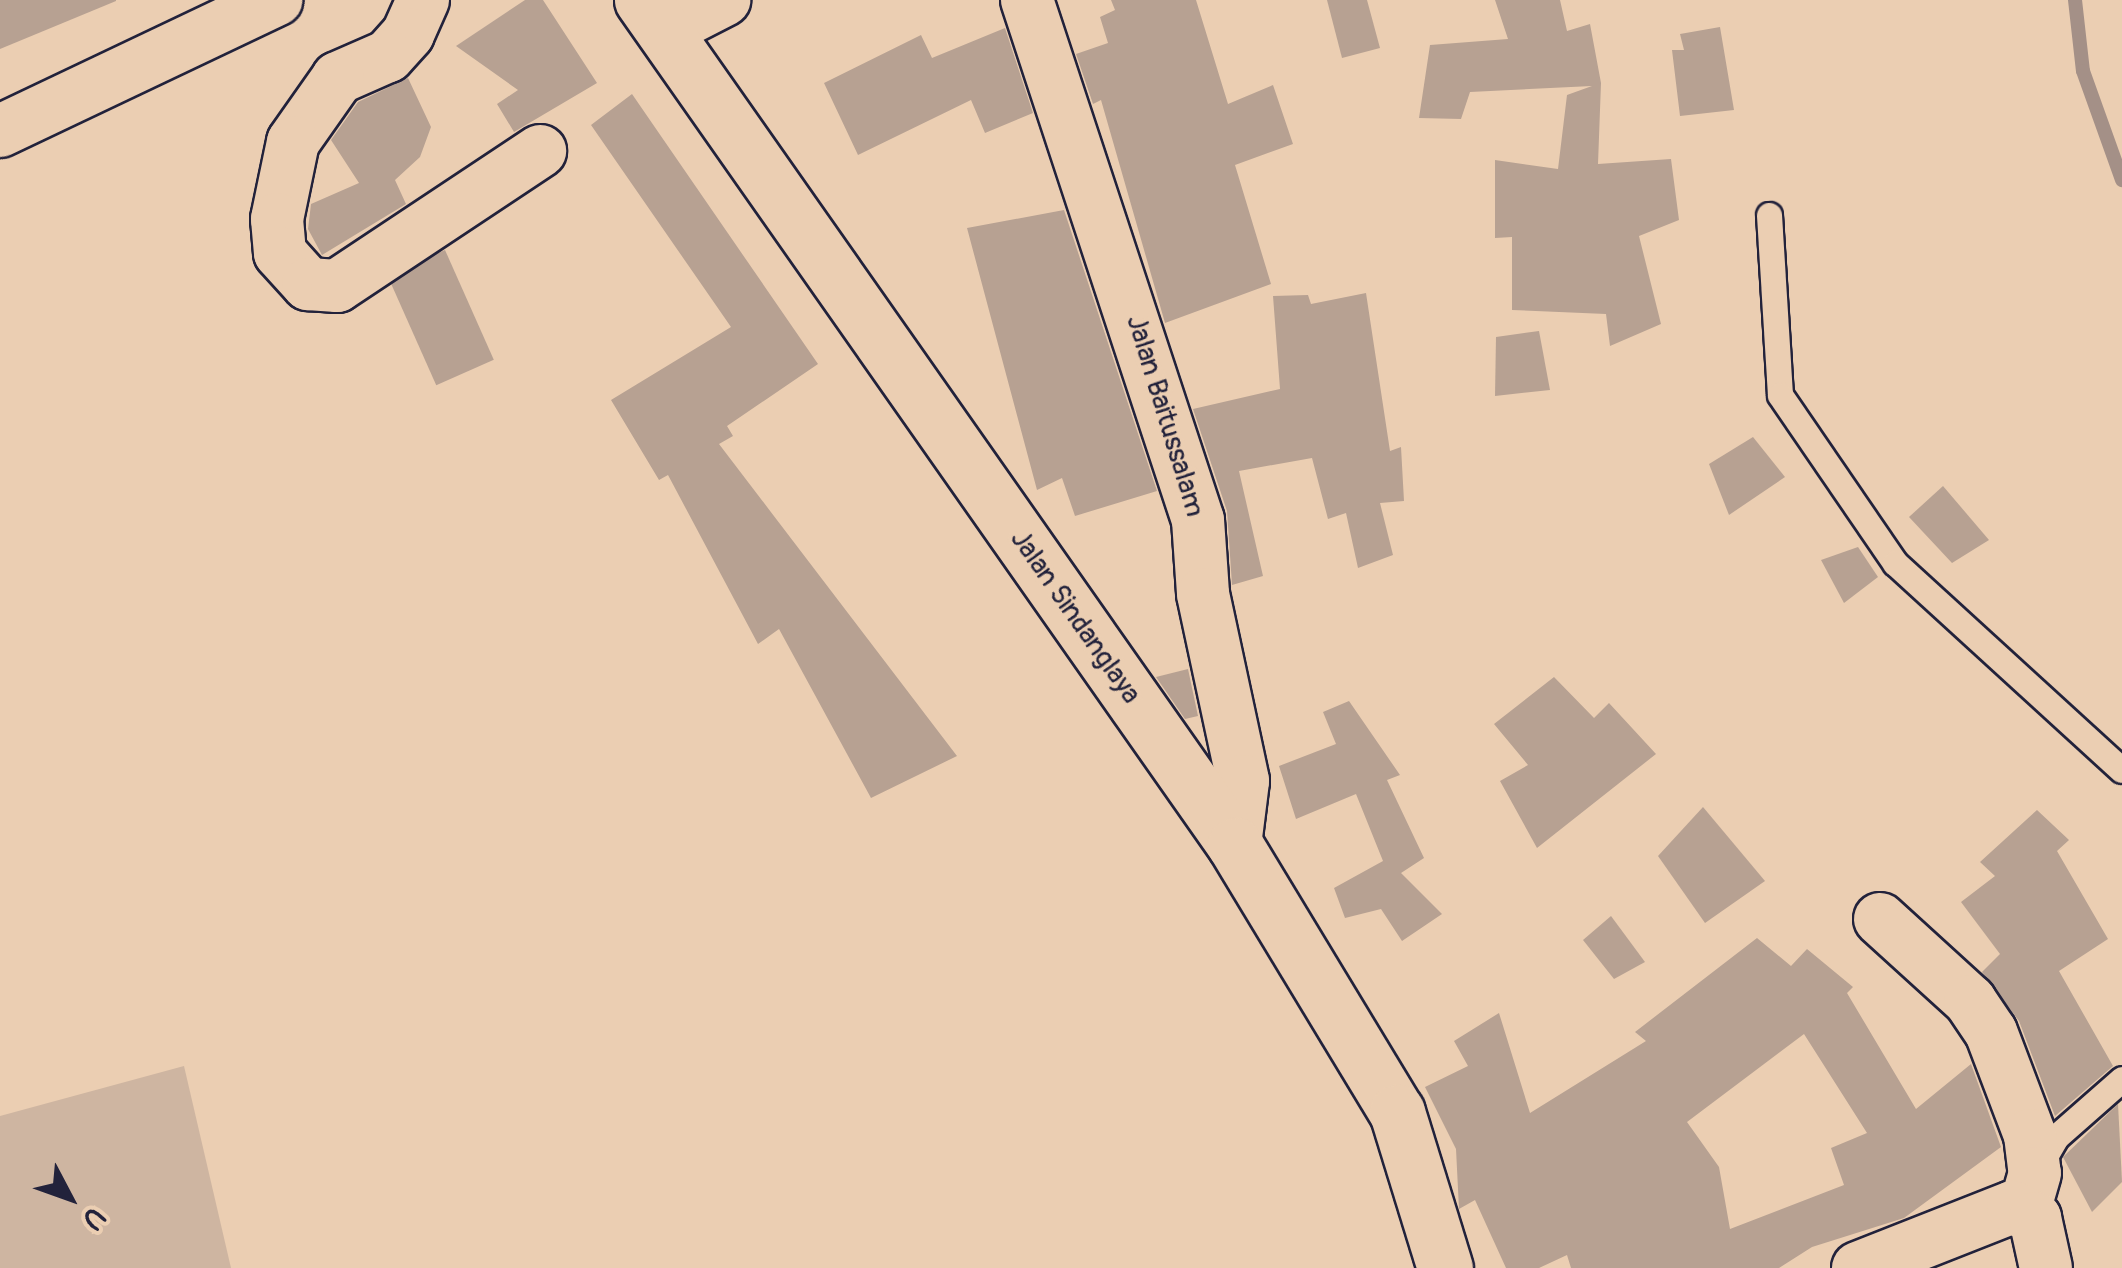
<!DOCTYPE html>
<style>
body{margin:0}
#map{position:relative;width:2122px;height:1268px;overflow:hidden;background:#ebceb2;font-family:Pangolin,sans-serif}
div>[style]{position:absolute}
.green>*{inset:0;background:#ceb5a1}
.stream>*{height:14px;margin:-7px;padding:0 7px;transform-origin:7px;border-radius:7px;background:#a49087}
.building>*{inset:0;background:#b7a192;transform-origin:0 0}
.roads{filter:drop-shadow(2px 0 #22223b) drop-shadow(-2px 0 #22223b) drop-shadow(0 2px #22223b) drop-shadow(0 -2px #22223b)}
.service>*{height:25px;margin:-12.5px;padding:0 12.5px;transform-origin:12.5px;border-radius:12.5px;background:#ebceb2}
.minor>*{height:52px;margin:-26px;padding:0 26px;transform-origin:26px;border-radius:26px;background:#ebceb2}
.tertiary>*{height:55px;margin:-27.5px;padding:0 27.5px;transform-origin:27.5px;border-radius:27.5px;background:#ebceb2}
span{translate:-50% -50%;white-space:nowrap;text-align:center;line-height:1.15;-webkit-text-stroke:8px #ebceb2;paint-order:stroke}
.street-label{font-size:28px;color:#22223b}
.north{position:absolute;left:20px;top:1148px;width:100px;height:100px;-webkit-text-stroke:8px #ebceb2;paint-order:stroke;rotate:131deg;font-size:28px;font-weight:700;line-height:40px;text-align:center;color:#22223b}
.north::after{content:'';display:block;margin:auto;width:35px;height:45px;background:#22223b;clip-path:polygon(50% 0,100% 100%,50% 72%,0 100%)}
</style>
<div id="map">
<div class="green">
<i style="clip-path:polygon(184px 1066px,231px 1268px,0 1268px,0 1116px)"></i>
</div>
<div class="stream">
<i style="left:2075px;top:0;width:71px;rotate:83.6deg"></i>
<i style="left:2083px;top:71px;width:116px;rotate:70.3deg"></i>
</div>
<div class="building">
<i style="clip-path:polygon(0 0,116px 0,116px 1px,0 49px)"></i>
<i style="clip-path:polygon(525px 0,543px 0,597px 83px,514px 132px,497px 104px,518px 90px,456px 46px)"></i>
<i style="clip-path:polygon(1111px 0,1196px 0,1228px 104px,1273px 85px,1293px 144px,1235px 165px,1271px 284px,1165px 323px,1101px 100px,1093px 104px,1076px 54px,1108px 43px,1100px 17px,1115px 10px)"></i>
<i style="clip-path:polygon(1327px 0,1367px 0,1380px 48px,1342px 58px)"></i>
<i style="clip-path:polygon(1495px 0,1560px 0,1567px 31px,1590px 24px,1601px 83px,1598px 164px,1671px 159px,1679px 220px,1639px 236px,1661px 324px,1610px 346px,1606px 314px,1512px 310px,1512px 237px,1495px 238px,1495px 160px,1558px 169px,1567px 95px,1592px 86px,1470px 92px,1461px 119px,1419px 118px,1430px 45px,1508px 39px)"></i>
<i style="clip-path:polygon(1720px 27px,1734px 110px,1680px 116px,1672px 50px,1684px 50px,1680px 34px)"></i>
<i style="clip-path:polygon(1005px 28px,1033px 113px,985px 133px,971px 100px,858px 155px,824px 83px,921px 35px,932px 58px)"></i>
<i style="clip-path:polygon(408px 78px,431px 127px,420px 157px,395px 180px,406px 204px,322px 255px,308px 229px,311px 204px,359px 183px,331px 140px,358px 102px)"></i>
<i style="clip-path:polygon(632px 94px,818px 364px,727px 426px,733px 436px,719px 444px,957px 756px,871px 798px,779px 629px,758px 644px,668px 475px,659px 480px,611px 400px,731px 327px,591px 125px)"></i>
<i style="clip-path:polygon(1064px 210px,1157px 491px,1075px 516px,1062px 478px,1037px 490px,967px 228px)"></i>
<i style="left:445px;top:250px;width:120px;height:63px;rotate:66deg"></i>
<i style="clip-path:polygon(1366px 293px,1390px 451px,1401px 447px,1404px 501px,1380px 503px,1393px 555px,1358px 568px,1346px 513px,1328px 519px,1312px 458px,1239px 471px,1263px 576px,1232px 585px,1227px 511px,1193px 409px,1280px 389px,1273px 296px,1308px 295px,1311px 304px)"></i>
<i style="clip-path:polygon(1539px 331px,1550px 390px,1495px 396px,1496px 337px)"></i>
<i style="clip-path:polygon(1753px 437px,1785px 477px,1729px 515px,1709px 464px)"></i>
<i style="clip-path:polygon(1943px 486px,1989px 540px,1952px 563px,1909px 517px)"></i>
<i style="clip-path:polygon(1858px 547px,1878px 577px,1844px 603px,1821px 560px)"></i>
<i style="clip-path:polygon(1188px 669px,1198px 716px,1185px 719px,1156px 677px)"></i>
<i style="clip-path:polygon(1554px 677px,1594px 718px,1609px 703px,1656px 754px,1537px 848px,1500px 781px,1528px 765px,1494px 724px)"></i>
<i style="clip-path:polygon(1349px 701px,1400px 775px,1387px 780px,1424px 858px,1401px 873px,1442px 914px,1402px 941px,1381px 909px,1345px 918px,1334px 888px,1383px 861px,1356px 794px,1296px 819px,1279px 766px,1336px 744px,1323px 712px)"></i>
<i style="clip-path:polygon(1703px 807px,1765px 881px,1705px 923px,1658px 856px)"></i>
<i style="clip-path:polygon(2037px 810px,2069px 840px,2057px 851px,2108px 939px,2059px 971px,2113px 1066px,2055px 1116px,2019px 1021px,1982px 972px,2000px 954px,1961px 902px,1995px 876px,1980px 862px)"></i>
<i style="clip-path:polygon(1611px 916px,1645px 962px,1614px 979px,1583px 940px)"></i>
<i style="clip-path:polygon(evenodd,1757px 938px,1791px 966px,1807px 949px,1853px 987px,1847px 993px,1916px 1109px,1971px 1064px,2001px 1147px,1904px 1218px,1812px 1247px,1779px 1268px,1571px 1268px,1567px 1255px,1539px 1268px,1506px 1268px,1475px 1200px,1459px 1209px,1456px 1149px,1425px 1087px,1468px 1066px,1454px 1041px,1499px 1013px,1530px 1113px,1646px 1041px,1635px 1032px,1757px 938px,1804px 1034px,1867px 1133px,1831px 1148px,1844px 1185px,1730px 1229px,1719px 1167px,1687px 1122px,1804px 1034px)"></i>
<i style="clip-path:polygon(2118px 1104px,2122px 1182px,2092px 1212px,2063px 1157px)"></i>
</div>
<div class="roads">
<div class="service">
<i style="left:1769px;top:215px;width:180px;rotate:86.5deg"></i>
<i style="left:1780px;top:395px;width:204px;rotate:55.6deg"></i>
<i style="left:1895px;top:563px;width:307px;rotate:42.4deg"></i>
<i style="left:2040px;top:1165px;width:32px;rotate:-60deg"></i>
<i style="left:2056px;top:1137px;width:88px;rotate:-41.3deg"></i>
</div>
<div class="minor">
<i style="left:423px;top:0;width:37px;rotate:114deg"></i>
<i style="left:408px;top:34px;width:30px;rotate:132deg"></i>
<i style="left:388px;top:56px;width:55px;rotate:156.3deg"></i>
<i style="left:338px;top:78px;width:78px;rotate:125.1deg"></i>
<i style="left:293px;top:142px;width:79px;rotate:101.7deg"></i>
<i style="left:277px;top:219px;width:34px;rotate:85deg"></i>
<i style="left:280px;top:253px;width:42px;rotate:47.9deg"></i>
<i style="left:308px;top:284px;width:29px;rotate:4deg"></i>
<i style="left:337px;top:286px;width:244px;rotate:-33.6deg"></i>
<i style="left:1027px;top:0;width:547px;rotate:71.8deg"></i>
<i style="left:1198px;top:520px;width:74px;rotate:86.1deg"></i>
<i style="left:1203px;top:594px;width:191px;rotate:77.9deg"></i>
<i style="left:1243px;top:781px;width:64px;rotate:97.1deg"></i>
<i style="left:664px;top:31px;width:68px;rotate:-27.3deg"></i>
<i style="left:0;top:131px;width:306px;rotate:-25.4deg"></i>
<i style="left:1880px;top:919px;width:122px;rotate:42.3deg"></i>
<i style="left:1970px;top:1001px;width:37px;rotate:56deg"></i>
<i style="left:1991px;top:1032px;width:110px;rotate:69.3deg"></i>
<i style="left:2030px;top:1135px;width:38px;rotate:83deg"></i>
<i style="left:2035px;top:1173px;width:36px;rotate:106deg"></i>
<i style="left:1858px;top:1268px;width:167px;rotate:-21.5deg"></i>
<i style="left:2013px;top:1207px;width:25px;rotate:27deg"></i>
<i style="left:2035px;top:1218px;width:51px;rotate:77.6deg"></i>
</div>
<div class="tertiary">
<i style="left:642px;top:0;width:1032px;rotate:54.94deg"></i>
<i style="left:1235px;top:845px;width:312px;rotate:58.8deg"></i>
<i style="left:1397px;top:1112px;width:163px;rotate:72.9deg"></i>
</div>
</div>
<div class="street-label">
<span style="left:1165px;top:416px;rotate:73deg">Jalan Baitussalam</span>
<span style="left:1075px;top:617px;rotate:55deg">Jalan Sindanglaya</span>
</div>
<div class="north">U</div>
</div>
